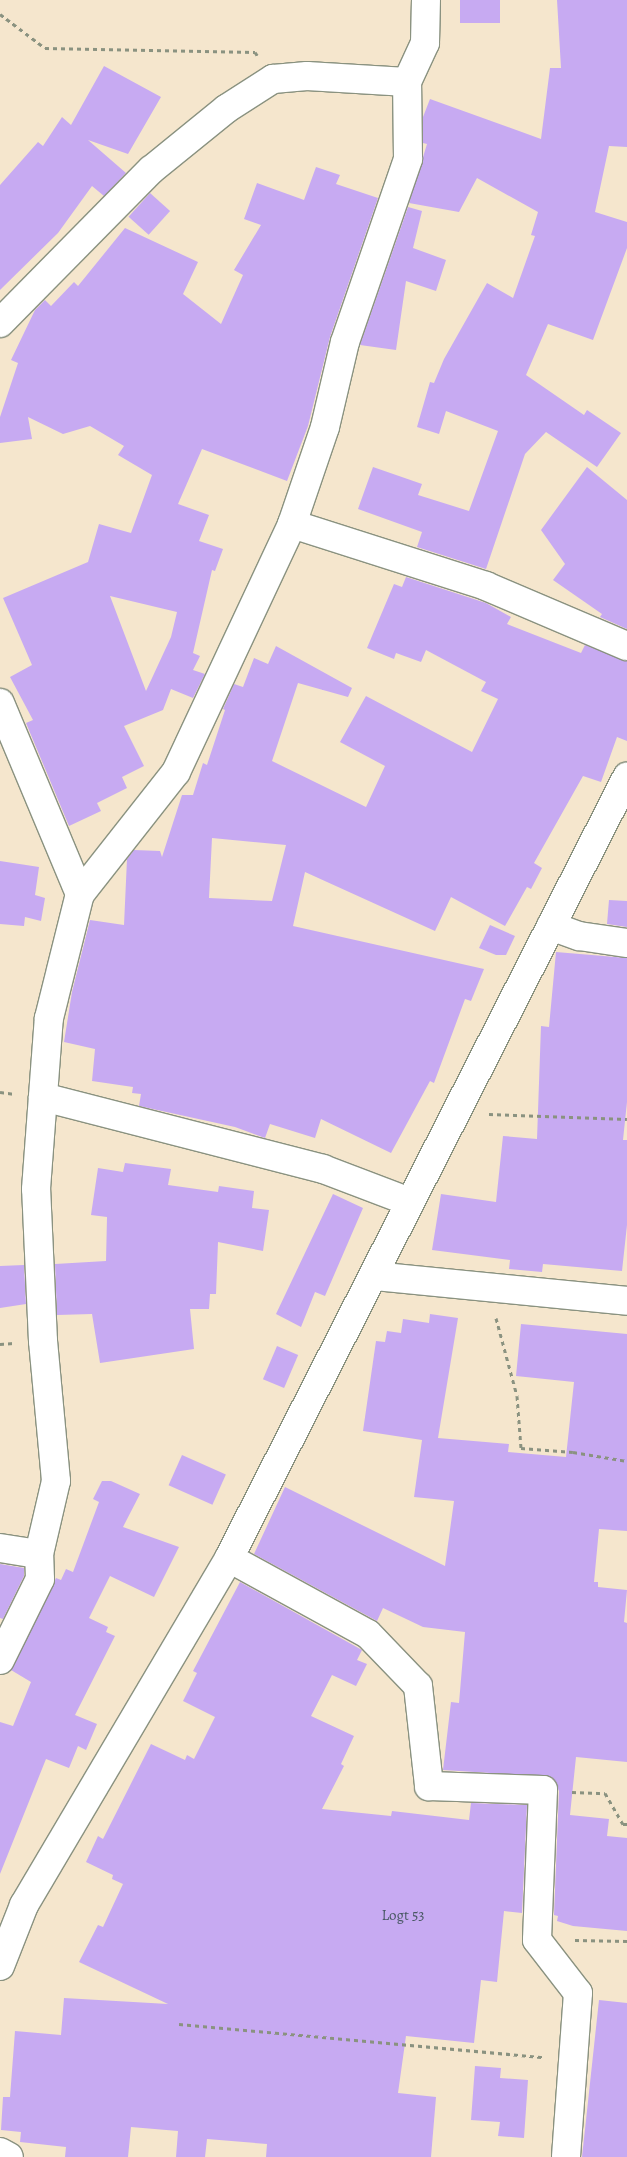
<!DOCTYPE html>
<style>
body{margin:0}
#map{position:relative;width:627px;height:2157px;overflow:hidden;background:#f5e6cd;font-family:Alegreya,serif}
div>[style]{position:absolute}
.building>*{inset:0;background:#c7aaf2;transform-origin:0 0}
.path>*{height:3px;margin-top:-1.5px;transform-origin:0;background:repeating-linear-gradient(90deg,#8a9280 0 4px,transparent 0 8px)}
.roads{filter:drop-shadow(1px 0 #8a9280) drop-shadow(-1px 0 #8a9280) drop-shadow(0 1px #8a9280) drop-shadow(0 -1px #8a9280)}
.minor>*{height:28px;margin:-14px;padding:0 14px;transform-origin:14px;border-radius:14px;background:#fff}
span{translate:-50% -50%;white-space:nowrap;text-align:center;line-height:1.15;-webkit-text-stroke:4px #fbf7ec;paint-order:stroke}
.number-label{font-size:15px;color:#495864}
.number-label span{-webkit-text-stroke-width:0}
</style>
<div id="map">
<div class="building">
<i style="left:460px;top:0;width:40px;height:23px"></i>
<i style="clip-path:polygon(557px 0,627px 0,627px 147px,609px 146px,595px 212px,627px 222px,627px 248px,593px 340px,548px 324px,526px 375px,584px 415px,587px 410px,621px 433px,597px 467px,546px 432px,525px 454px,486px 569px,417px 547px,422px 532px,358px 509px,373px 467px,422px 484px,418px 495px,469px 511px,498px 431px,446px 411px,439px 434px,417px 427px,430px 382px,434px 383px,444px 359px,487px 283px,513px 298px,535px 236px,531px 235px,538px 212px,477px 178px,459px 212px,409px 203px,427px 144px,423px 143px,423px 117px,430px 99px,541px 139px,550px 68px,561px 68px)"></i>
<i style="clip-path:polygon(104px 66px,161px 97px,128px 154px,88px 140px,126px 173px,104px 196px,92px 186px,58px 233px,0 290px,0 185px,38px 142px,43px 146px,62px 117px,71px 125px)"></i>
<i style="clip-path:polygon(evenodd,316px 167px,340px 175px,336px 184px,378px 198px,330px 337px,308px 426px,287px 481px,202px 449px,178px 504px,209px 515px,199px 541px,223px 549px,215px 571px,212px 570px,193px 653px,200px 656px,193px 670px,205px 674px,193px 698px,171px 689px,163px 710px,124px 726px,144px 766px,122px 777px,127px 788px,97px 803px,101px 811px,69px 826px,26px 723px,33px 720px,10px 677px,32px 665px,3px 598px,88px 562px,99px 524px,131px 533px,152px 475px,118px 455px,124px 446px,90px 426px,63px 434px,28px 417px,32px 439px,0 443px,0 417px,18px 363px,11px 360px,35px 310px,45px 300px,51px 306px,74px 282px,78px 286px,125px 228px,198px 262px,183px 294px,221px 324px,243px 275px,234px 270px,261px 225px,244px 219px,257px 183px,304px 200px,316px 167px,110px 596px,177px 612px,171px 637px,146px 691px,110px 596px)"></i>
<i style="left:150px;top:193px;width:27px;height:32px;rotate:42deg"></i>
<i style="clip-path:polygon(408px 207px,422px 211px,413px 248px,446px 260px,436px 291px,406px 281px,396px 350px,360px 345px)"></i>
<i style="clip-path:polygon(587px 467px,627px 500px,627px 629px,600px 617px,602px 614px,553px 580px,565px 564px,541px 530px)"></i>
<i style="clip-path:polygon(evenodd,406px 577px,486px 603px,511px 617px,507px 624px,581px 653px,585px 645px,627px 661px,627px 741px,617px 737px,601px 782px,583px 776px,534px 863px,542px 868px,531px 889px,527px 887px,505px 926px,451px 897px,435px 931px,305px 872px,293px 926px,484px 969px,471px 1001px,465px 999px,434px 1083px,430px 1081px,391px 1153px,321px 1119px,315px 1138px,270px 1124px,265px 1138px,235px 1127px,139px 1106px,141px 1094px,132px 1093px,133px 1087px,92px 1081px,95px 1049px,64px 1042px,72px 992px,90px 920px,124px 925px,127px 859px,134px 850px,160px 851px,162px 857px,182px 795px,193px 795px,203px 763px,207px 765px,225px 710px,223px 709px,234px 684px,243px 687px,254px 658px,268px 664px,276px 646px,352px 688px,348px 697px,298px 683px,272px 761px,366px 807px,385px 766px,340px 742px,366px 696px,472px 752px,498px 699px,481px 691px,486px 682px,426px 650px,421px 662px,396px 653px,394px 659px,367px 648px,394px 584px,402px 587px,406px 577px,212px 838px,286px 845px,272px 901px,209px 898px,212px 838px)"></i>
<i style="clip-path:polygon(0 861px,39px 867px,35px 895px,45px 898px,41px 921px,25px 917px,24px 926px,0 924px)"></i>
<i style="clip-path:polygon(609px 900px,627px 901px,627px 927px,607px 924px)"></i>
<i style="clip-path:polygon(490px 925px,515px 936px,506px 955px,496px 955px,479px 948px)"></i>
<i style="clip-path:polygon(556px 952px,627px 958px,627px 1102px,623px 1140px,627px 1140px,627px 1225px,622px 1271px,543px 1264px,542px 1272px,509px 1269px,510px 1260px,432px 1250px,441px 1194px,496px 1202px,503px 1136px,537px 1139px,541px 1026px,549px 1027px)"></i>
<i style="clip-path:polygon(125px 1163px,171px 1169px,168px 1185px,218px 1192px,219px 1186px,254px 1191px,252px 1208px,269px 1210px,263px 1251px,218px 1242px,216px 1294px,210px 1294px,209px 1309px,190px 1309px,194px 1349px,100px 1363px,92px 1314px,57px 1315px,55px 1264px,106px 1261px,107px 1217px,91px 1215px,98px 1168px,123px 1172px)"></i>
<i style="clip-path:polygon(333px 1194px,363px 1208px,325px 1296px,315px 1292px,301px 1327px,276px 1314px)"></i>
<i style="clip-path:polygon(24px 1265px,26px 1304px,0 1308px,0 1266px)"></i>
<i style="clip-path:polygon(430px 1314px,458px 1318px,438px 1438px,509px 1444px,508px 1452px,566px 1457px,574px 1382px,516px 1376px,521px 1324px,627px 1334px,627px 1531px,599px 1529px,594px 1582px,598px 1582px,598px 1587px,627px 1590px,624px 1622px,627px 1623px,627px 1762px,576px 1757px,570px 1815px,609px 1819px,607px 1836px,627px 1838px,627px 1931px,573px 1926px,557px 1921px,558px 1916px,554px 1915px,559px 1791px,552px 1777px,443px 1770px,451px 1702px,459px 1703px,465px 1632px,423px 1627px,383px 1608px,377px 1621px,254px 1554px,285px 1487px,445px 1566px,454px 1501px,414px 1497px,422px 1440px,363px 1431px,376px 1341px,385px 1342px,387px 1331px,401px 1333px,403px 1319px,429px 1323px)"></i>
<i style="left:277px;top:1346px;width:23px;height:36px;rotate:23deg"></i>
<i style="left:182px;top:1455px;width:48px;height:33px;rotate:24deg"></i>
<i style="clip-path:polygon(102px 1481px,111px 1481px,140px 1494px,123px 1527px,179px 1547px,154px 1597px,110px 1576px,89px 1618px,108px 1627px,106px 1632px,115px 1636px,75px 1715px,97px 1724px,86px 1750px,78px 1746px,69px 1768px,46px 1759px,0 1874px,0 1722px,13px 1726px,31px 1682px,11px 1670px,56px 1578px,61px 1580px,66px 1569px,73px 1572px,99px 1502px,93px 1499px)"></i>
<i style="clip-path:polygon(0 1564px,24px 1568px,24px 1576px,3px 1619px,0 1618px)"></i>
<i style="clip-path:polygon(240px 1582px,362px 1650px,357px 1660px,367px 1664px,356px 1686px,332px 1675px,311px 1716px,354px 1736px,341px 1764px,344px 1766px,322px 1809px,391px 1816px,392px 1811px,469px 1820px,471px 1803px,527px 1805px,522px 1913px,504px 1911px,497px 1982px,481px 1980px,474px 2043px,406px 2036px,398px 2093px,436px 2097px,431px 2157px,266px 2157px,267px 2144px,207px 2139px,205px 2157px,176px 2157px,178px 2131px,131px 2127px,128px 2157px,65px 2157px,66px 2147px,20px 2142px,21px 2132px,1px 2130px,3px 2097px,10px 2097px,15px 2031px,61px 2035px,64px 1998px,168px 2004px,79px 1962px,98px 1925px,103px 1927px,123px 1884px,112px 1879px,113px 1875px,86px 1862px,98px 1836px,103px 1839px,151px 1744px,185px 1760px,187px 1755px,194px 1759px,215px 1717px,183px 1701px,197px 1673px,193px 1671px)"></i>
<i style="clip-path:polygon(599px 2000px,627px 2003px,627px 2157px,582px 2157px)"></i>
<i style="clip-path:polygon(475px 2066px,501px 2068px,500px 2078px,528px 2080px,524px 2138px,498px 2136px,500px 2122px,471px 2120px)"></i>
</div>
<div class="path">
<i style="left:0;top:14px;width:56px;rotate:37.1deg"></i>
<i style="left:45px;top:48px;width:210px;rotate:1.1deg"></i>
<i style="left:255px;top:52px;width:4px;rotate:56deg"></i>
<i style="left:0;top:1092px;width:15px;rotate:8deg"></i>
<i style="left:489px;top:1114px;width:138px;rotate:2.1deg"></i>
<i style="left:496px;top:1318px;width:81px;rotate:74.9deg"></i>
<i style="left:517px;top:1396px;width:52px;rotate:85.6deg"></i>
<i style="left:521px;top:1448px;width:52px;rotate:4.4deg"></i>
<i style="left:573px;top:1452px;width:55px;rotate:9.5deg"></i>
<i style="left:0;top:1344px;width:14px;rotate:-4deg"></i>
<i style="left:572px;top:1792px;width:33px;rotate:2deg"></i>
<i style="left:605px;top:1793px;width:36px;rotate:60deg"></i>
<i style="left:623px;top:1824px;width:4px"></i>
<i style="left:575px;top:1940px;width:52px;rotate:1.1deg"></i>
<i style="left:179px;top:2024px;width:366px;rotate:5.2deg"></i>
</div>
<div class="roads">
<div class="minor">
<i style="left:0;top:323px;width:215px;rotate:-45.4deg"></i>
<i style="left:151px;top:170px;width:97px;rotate:-39.1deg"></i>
<i style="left:226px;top:109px;width:56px;rotate:-32.6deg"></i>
<i style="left:273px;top:79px;width:34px;rotate:-5deg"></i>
<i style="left:307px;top:76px;width:100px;rotate:3.4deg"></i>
<i style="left:292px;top:524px;width:204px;rotate:17.7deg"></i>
<i style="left:486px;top:586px;width:153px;rotate:23.1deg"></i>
<i style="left:0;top:703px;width:207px;rotate:67.3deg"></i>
<i style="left:551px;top:926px;width:30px;rotate:20deg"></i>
<i style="left:579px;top:936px;width:49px;rotate:8.3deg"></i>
<i style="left:43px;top:1097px;width:289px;rotate:14.4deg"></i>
<i style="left:323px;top:1169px;width:93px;rotate:20.8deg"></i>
<i style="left:374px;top:1276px;width:254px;rotate:5.6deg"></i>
<i style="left:0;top:1548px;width:39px;rotate:9deg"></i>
<i style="left:229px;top:1558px;width:158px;rotate:28.7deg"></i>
<i style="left:368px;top:1634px;width:72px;rotate:46.1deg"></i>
<i style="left:418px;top:1686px;width:101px;rotate:83.7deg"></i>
<i style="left:429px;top:1786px;width:114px;rotate:2deg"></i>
<i style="left:543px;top:1790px;width:150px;rotate:92.3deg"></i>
<i style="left:537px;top:1940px;width:67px;rotate:52.3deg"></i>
<i style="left:578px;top:1993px;width:164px;rotate:94.2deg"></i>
<i style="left:0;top:1660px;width:90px;rotate:-63.7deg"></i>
<i style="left:40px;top:1579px;width:25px;rotate:-92deg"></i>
<i style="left:39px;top:1554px;width:75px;rotate:-76.9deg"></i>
<i style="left:56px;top:1481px;width:141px;rotate:-95.3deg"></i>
<i style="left:43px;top:1341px;width:152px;rotate:-92.6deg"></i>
<i style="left:36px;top:1189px;width:171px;rotate:-85.7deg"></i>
<i style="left:49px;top:1018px;width:128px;rotate:-76deg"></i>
<i style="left:80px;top:894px;width:155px;rotate:-51.8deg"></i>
<i style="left:176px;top:772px;width:274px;rotate:-64.9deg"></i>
<i style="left:292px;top:524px;width:102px;rotate:-71.2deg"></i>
<i style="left:325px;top:427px;width:87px;rotate:-76.8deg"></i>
<i style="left:345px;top:342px;width:194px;rotate:-71deg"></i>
<i style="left:408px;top:159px;width:77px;rotate:-90.7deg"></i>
<i style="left:407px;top:82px;width:43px;rotate:-65.2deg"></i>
<i style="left:425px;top:43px;width:43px;rotate:-88.7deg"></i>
<i style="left:0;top:1966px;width:66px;rotate:-68.5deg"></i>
<i style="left:24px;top:1905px;width:403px;rotate:-59.4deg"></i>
<i style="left:229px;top:1558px;width:877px;rotate:-63deg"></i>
<i style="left:0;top:2152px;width:10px;rotate:29deg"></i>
</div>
</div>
<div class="number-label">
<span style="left:403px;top:1916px">Logt 53</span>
</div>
</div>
